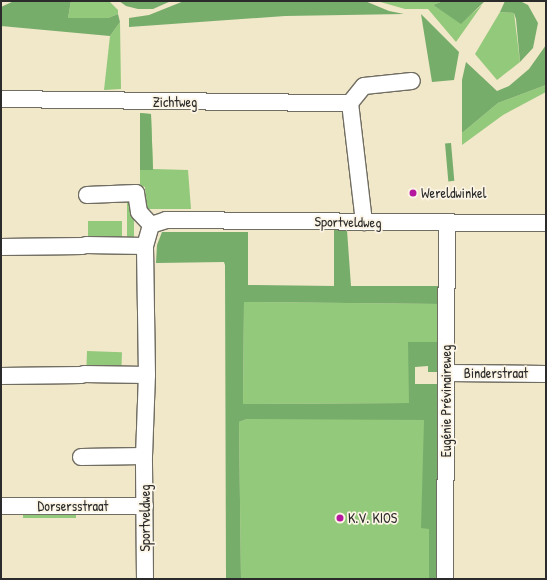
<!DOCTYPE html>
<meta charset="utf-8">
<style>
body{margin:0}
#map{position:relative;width:547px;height:580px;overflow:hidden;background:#f1e7c9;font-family:"Patrick Hand",sans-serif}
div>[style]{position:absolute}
.green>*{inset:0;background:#93c97b;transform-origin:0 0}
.forest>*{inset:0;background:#76ad6b;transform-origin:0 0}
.roads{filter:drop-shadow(1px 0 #706d62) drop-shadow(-1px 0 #706d62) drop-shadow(0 1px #706d62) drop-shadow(0 -1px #706d62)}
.minor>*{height:16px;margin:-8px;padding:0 8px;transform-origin:8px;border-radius:8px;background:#fff}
.dots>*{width:11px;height:11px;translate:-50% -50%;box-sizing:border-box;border:2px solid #fcf5e5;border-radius:50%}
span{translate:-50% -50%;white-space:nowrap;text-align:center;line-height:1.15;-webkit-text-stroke:3.5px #fcf5e5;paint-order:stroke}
.street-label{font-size:14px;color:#2b2b2b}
.poi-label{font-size:14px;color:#2b2b2b}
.left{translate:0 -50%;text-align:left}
.frame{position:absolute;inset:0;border:2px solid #2b2b2b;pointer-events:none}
</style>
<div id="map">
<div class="green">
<i style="clip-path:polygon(71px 1px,109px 1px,118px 10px,118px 14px,108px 18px,68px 18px)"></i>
<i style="clip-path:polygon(377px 1px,443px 1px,433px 5px,461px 23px,482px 5px,456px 42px,428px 9px,405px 9px)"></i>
<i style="clip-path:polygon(500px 12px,514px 13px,520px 62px,497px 80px,475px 54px)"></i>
<i style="clip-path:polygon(120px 22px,121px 89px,104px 90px,110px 36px)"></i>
<i style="clip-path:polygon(546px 85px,546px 92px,503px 115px,462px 145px,462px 133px,498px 103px)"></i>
<i style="clip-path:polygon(140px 113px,151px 114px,153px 169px,188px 170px,191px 209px,146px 209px,145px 187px,140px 186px)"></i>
<i style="left:127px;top:201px;width:7px;height:36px"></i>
<i style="left:88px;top:221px;width:34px;height:17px"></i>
<i style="clip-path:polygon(244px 302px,440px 304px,440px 342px,409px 342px,409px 403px,243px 404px)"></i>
<i style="left:87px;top:351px;width:35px;height:17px;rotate:2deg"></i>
<i style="clip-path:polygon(247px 419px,427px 419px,440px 579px,241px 579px,239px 422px)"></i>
<i style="left:23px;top:513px;width:53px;height:5px"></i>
</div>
<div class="forest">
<i style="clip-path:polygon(14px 1px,71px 1px,68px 18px,108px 18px,118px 14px,120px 22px,110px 36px,1px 26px,1px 7px)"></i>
<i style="clip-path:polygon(119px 1px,171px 1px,153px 9px,138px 9px,126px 6px)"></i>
<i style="clip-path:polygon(184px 1px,365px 1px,389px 11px,404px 14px,285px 16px,129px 27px,129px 18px,149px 15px)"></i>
<i style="clip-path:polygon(443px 1px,485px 1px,461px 24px,433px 5px)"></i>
<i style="clip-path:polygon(505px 1px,520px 1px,528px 5px,538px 23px,533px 48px,520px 62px,516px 19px,514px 13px,500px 12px)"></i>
<i style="clip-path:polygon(421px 14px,459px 52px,454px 80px,432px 82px)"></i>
<i style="clip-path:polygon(546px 45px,546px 85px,498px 103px,462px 133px,462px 80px,466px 62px,497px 91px,509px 86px,529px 69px)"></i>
<i style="clip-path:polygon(140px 113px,151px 114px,153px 170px,140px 170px)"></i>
<i style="left:451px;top:143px;width:38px;height:6px;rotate:85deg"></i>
<i style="clip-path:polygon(334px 230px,347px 230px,351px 286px,441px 286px,440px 304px,244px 302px,243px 404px,409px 403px,408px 342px,440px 342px,440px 372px,428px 372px,428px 366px,415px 367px,415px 384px,438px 384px,438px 579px,429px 579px,429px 529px,421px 528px,424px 420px,247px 419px,239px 422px,241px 579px,226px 579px,225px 265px,224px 262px,156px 263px,157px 245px,162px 232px,248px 232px,248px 285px,334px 286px)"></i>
</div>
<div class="roads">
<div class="minor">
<i style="left:1px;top:99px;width:349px;rotate:0.7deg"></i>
<i style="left:350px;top:103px;width:120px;rotate:83.3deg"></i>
<i style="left:350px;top:103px;width:22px;rotate:-51deg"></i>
<i style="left:364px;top:86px;width:48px;rotate:-5.9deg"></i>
<i style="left:87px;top:195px;width:49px;rotate:-2.3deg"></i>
<i style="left:136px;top:193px;width:19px;rotate:81deg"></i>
<i style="left:139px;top:212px;width:18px;rotate:47deg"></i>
<i style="left:86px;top:245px;width:59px;rotate:1deg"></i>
<i style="left:1px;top:247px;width:82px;rotate:-0.7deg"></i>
<i style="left:447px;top:373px;width:99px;rotate:0.6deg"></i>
<i style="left:84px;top:374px;width:63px;rotate:0.9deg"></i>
<i style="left:1px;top:376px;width:81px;rotate:-0.7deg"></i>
<i style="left:81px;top:457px;width:63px;rotate:-0.9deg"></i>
<i style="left:1px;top:506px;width:144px"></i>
<i style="left:145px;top:579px;width:123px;rotate:-90.5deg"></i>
<i style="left:144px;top:456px;width:81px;rotate:-87.9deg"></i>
<i style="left:147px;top:375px;width:129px;rotate:-90.9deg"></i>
<i style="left:145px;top:246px;width:22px;rotate:-74deg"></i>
<i style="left:151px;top:225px;width:16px;rotate:-18deg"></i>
<i style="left:166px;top:220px;width:380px;rotate:0.5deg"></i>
<i style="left:445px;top:579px;width:356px;rotate:-89.7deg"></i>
</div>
</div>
<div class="dots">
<i style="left:413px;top:193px;background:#b5179e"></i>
<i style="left:340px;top:518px;background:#b5179e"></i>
</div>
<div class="street-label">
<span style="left:175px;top:102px">Zichtweg</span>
<span style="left:348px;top:222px;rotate:1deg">Sportveldweg</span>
<span style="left:496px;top:373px">Binderstraat</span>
<span style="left:446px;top:401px;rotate:-90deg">Eugénie Prévinaireweg</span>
<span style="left:73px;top:506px">Dorsersstraat</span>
<span style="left:145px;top:518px;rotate:-90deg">Sportveldweg</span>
</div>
<div class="poi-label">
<span class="left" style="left:421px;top:193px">Wereldwinkel</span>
<span class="left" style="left:348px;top:518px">K.V. KIOS</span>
</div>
<div class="frame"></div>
</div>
